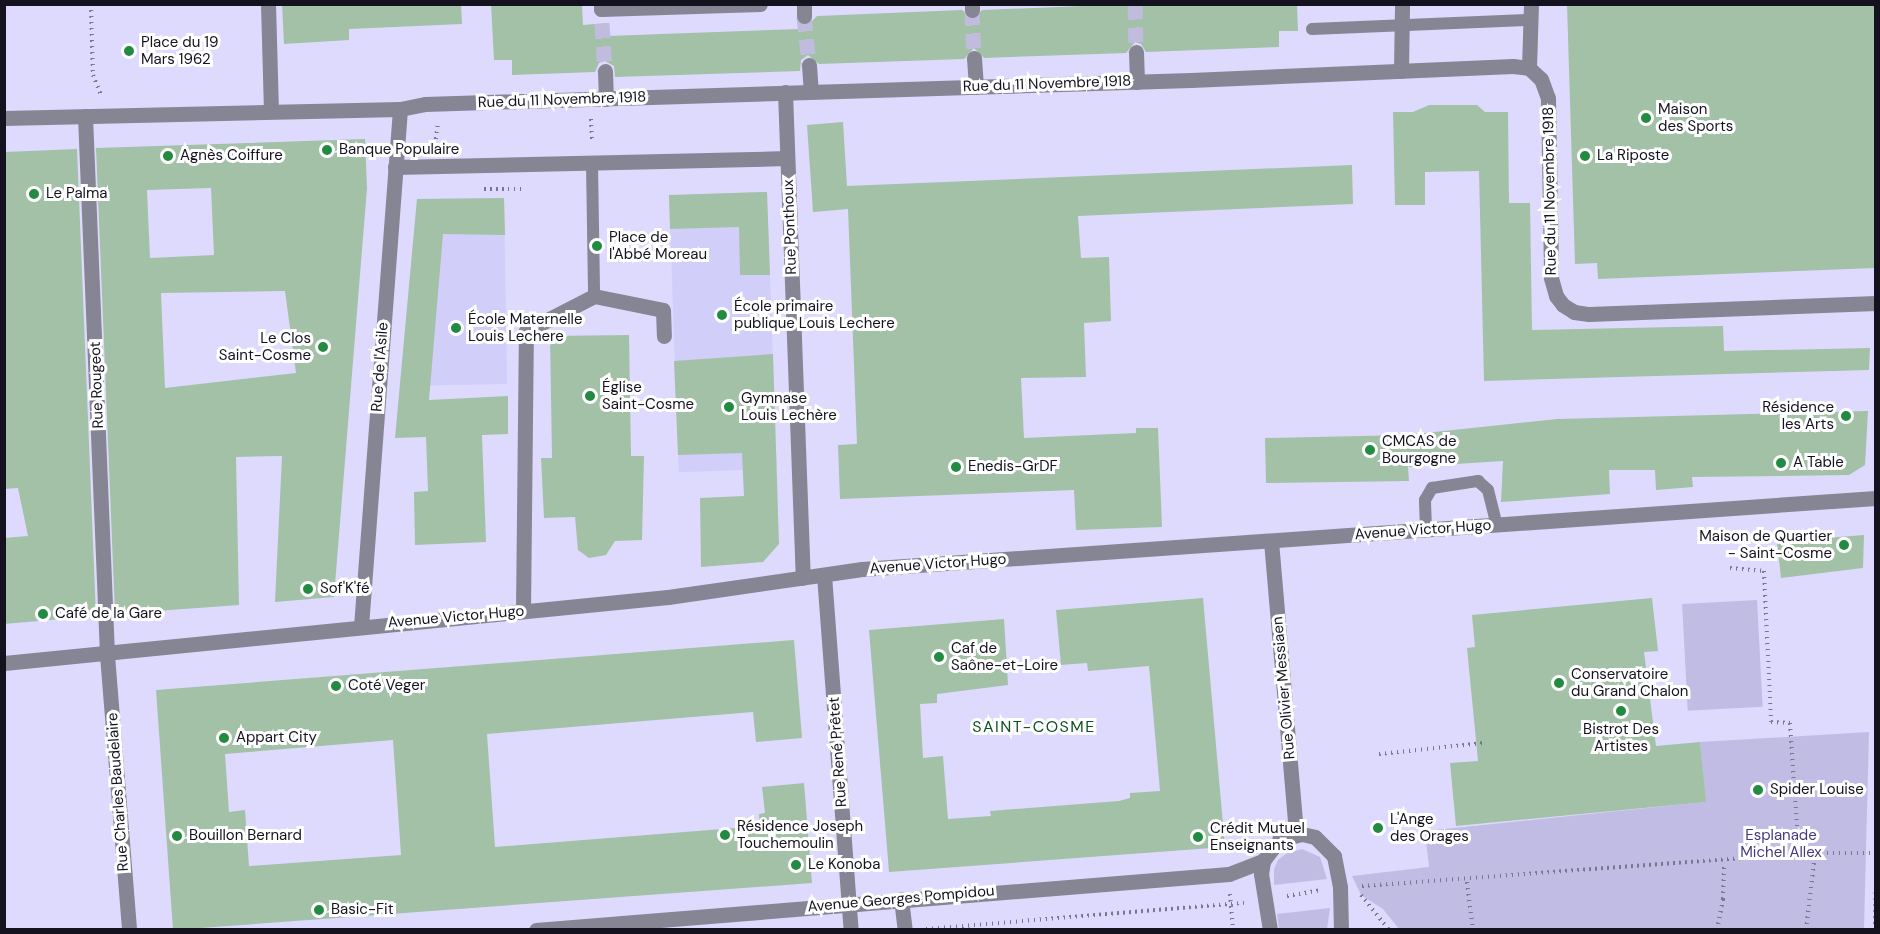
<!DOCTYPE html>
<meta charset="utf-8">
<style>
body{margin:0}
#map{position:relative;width:1880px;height:934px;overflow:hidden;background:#dddafe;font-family:"DM Sans",sans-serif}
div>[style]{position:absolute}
.built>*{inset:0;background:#d1cef9;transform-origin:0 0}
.green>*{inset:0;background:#c0bce4;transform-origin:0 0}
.building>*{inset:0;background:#a3c1a7}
.pedestrian-tunnel>*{height:15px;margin-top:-7.5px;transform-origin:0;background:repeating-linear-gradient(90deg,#bfbcdd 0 15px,transparent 0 23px)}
.path>*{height:4px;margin-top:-2px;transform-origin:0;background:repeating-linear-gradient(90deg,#79768f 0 1.5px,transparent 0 6px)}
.service>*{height:12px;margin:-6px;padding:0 6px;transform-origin:6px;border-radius:6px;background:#868594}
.pedestrian>*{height:15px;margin:-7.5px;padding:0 7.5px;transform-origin:7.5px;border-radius:7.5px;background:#868594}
.minor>*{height:15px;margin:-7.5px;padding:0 7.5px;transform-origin:7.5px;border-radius:7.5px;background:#868594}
.tertiary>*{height:15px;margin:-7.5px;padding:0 7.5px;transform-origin:7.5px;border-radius:7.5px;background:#868594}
.dots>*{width:16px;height:16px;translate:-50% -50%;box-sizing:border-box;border:3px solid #fff;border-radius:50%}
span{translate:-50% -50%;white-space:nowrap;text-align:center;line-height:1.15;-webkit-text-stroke:6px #fff;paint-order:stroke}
.poi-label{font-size:15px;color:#14121f}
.left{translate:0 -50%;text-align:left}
.right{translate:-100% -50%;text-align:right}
.street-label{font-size:15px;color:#14121f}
.park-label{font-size:15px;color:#46397f}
.neighbourhood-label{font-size:16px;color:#0e5122;letter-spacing:1.5px}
.frame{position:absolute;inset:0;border:6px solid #14121f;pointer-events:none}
</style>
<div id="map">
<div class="built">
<i style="left:767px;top:192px;width:277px;height:98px;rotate:88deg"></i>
<i style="clip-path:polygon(504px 198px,507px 384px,400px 386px,417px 199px)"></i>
</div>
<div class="green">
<i style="left:1757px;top:600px;width:107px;height:75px;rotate:87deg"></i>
<i style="clip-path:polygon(1869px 732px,1864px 929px,1399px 929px,1383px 909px,1361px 895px,1352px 876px,1429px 867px,1425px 831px,1705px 802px,1700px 742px)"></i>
<i style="clip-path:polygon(1302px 849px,1320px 857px,1327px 879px,1274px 885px,1274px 869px,1278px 860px,1287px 853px)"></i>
<i style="clip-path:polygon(1330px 908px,1327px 929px,1279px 928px,1277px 914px)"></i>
</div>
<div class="building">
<i style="clip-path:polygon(282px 4px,461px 4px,462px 24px,349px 29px,349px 40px,284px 44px)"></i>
<i style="clip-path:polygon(491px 4px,582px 4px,583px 25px,607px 23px,608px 36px,799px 29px,798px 24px,808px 25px,817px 16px,962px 10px,973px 20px,982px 10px,1132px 4px,1297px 4px,1298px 31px,1279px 31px,1279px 47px,1146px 52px,1141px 44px,1135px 42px,1126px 53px,984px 58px,974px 48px,964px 59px,819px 64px,808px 55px,801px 60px,800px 71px,615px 77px,614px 66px,605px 61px,599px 63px,595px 72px,512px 75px,512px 60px,494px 60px)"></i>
<i style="clip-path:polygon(1567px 4px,1875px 4px,1875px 268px,1598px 279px,1597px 263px,1575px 264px)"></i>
<i style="clip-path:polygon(1429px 105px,1477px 105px,1485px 112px,1508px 112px,1509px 203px,1530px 203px,1532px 330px,1723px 326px,1724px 351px,1870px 348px,1869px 370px,1484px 381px,1479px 171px,1425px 172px,1425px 205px,1395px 205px,1393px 112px,1413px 112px)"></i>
<i style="clip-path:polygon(843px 122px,847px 186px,1352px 165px,1353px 204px,1078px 216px,1081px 258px,1109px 257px,1111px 321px,1084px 323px,1086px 377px,1021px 378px,1024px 438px,1136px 433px,1136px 428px,1158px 428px,1162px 527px,1076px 530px,1074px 490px,840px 499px,838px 445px,857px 444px,848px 209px,813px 212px,807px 125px)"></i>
<i style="clip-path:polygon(evenodd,365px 139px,367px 188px,334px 597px,275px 602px,282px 456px,236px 457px,239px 605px,115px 614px,96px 148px,365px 139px,211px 188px,214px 255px,150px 258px,147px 190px,211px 188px,365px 139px,285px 291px,296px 373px,165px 388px,161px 293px,285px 291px)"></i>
<i style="clip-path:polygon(77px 149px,96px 616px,4px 624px,4px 538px,28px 536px,18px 488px,4px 489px,4px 152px)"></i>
<i style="clip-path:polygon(767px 192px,770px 275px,740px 275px,739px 227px,670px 229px,669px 195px)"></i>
<i style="clip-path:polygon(504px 198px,505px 235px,443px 234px,429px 400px,508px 396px,508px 434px,482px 435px,486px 542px,415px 545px,414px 492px,428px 491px,426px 437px,395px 438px,417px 199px)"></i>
<i style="clip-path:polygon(629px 335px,631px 456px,644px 456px,642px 540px,615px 541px,606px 555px,589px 558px,578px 550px,575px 517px,544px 518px,541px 458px,552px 458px,550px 336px)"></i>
<i style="clip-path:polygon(773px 354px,779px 544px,763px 562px,701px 567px,700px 498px,744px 496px,742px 453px,678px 455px,674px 361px)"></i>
<i style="clip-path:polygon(1868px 411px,1865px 465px,1849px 475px,1692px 477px,1693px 487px,1656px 490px,1655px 470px,1609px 470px,1610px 494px,1501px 502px,1503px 461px,1408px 467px,1409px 481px,1266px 483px,1265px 438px,1406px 435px,1557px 419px)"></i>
<i style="clip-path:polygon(1864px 535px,1863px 568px,1781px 578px,1777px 542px)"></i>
<i style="clip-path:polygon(1203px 598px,1225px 847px,889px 872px,869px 630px,1004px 619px,1008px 685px,937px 694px,937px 703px,920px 704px,923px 758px,943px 756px,948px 819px,991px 816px,990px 811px,1119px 801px,1130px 798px,1130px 793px,1160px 791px,1149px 666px,1088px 671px,1087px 663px,1061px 665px,1056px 610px)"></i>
<i style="clip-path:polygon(1652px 598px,1658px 651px,1644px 652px,1656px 746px,1700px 742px,1706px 802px,1456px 826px,1450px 763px,1478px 761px,1467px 648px,1475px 647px,1472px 615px)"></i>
<i style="clip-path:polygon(evenodd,794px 640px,802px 738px,756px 742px,753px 712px,487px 734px,495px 847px,760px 826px,759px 814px,765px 813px,762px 787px,804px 783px,812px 883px,173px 930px,156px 690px,794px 640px,393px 740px,401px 855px,249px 866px,245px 810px,229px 812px,225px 754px,393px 740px)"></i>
</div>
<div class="pedestrian-tunnel">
<i style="left:1135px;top:4px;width:48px;rotate:88.8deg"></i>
<i style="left:972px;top:10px;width:48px;rotate:87.6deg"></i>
<i style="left:804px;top:16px;width:49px;rotate:84.2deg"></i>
<i style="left:602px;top:23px;width:48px;rotate:86.4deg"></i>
</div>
<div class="path">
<i style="left:91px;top:4px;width:71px;rotate:88.4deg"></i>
<i style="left:93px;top:75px;width:22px;rotate:68deg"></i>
<i style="left:591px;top:119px;width:22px;rotate:87deg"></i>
<i style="left:435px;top:145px;width:22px;rotate:-82deg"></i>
<i style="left:484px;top:189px;width:39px"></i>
<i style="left:1730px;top:568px;width:34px;rotate:5deg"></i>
<i style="left:1764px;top:571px;width:151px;rotate:87.3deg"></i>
<i style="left:1771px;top:722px;width:19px;rotate:3deg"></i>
<i style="left:1790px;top:723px;width:132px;rotate:86.1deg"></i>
<i style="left:1379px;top:754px;width:105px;rotate:-6deg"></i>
<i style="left:1467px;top:882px;width:48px;rotate:82.9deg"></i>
<i style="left:1362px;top:886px;width:454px;rotate:-4.2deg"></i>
<i style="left:1815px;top:853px;width:61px"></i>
<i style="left:1230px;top:894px;width:36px;rotate:85deg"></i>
<i style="left:1361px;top:895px;width:45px;rotate:51.3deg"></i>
<i style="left:1287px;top:896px;width:35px;rotate:-10deg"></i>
<i style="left:926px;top:929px;width:319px;rotate:-4.7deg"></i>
<i style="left:1717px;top:930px;width:32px;rotate:-79deg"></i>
<i style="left:1723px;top:899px;width:36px;rotate:-88deg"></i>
<i style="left:1806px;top:930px;width:78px;rotate:-83.3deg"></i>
<i style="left:1875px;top:930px;width:39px;rotate:-89deg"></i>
</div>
<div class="service">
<i style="left:1312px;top:29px;width:219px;rotate:-2.4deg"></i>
<i style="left:592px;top:163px;width:133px;rotate:89.1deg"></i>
<i style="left:1426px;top:530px;width:30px;rotate:-92deg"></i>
<i style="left:1425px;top:500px;width:14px;rotate:-60deg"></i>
<i style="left:1432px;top:488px;width:47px;rotate:-8.7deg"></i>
<i style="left:1478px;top:481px;width:13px;rotate:42deg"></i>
<i style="left:1488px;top:490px;width:36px;rotate:76deg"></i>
</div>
<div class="pedestrian">
<i style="left:601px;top:4px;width:5px;rotate:90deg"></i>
<i style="left:601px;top:9px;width:159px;rotate:-1.8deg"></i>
<i style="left:804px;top:4px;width:12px;rotate:90deg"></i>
<i style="left:972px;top:4px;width:6px;rotate:90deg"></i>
<i style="left:1136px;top:52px;width:30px;rotate:88deg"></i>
<i style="left:974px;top:58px;width:29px;rotate:86deg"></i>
<i style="left:809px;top:65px;width:26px;rotate:86deg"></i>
<i style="left:1529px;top:68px;width:64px;rotate:-88.2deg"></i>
<i style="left:605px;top:71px;width:28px;rotate:88deg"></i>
<i style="left:523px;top:611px;width:280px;rotate:-89.4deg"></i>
<i style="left:526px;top:331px;width:76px;rotate:-27.2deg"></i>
<i style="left:594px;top:296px;width:70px;rotate:11.5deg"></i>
<i style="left:663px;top:310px;width:26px;rotate:88deg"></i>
<i style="left:901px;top:899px;width:31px;rotate:83deg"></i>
</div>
<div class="minor">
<i style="left:268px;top:4px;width:106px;rotate:88.4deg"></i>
<i style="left:1401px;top:71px;width:67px;rotate:-89.1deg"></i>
<i style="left:785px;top:92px;width:486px;rotate:87.9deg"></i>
<i style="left:400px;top:109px;width:25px;rotate:-11deg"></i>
<i style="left:425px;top:104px;width:766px;rotate:-1.79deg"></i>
<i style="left:1191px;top:80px;width:322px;rotate:-2.5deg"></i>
<i style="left:1513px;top:66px;width:16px;rotate:7deg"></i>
<i style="left:1529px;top:68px;width:16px;rotate:43deg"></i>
<i style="left:1541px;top:79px;width:20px;rotate:70deg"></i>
<i style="left:1548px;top:98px;width:180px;rotate:89deg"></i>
<i style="left:1551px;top:278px;width:19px;rotate:74deg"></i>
<i style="left:1556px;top:296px;width:11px;rotate:52deg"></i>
<i style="left:1563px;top:305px;width:13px;rotate:32deg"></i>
<i style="left:1574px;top:312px;width:15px;rotate:8deg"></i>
<i style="left:1589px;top:314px;width:287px;rotate:-2.2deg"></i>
<i style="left:85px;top:116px;width:539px;rotate:87.66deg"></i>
<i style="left:107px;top:655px;width:276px;rotate:85.4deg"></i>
<i style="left:395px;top:167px;width:392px;rotate:-1.3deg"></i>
<i style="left:824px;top:575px;width:356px;rotate:85.7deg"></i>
<i style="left:536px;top:930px;width:695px;rotate:-4.62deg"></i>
<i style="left:1229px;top:874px;width:36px;rotate:-21deg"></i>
</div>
<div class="tertiary">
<i style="left:4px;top:118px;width:396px;rotate:-1.3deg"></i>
<i style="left:400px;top:109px;width:518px;rotate:94.31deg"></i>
<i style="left:1271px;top:541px;width:295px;rotate:85.1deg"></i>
<i style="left:4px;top:663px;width:667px;rotate:-5.68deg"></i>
<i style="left:668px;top:597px;width:196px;rotate:-8.2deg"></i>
<i style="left:862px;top:569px;width:1016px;rotate:-4.01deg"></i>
<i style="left:1270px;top:930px;width:57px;rotate:-99.1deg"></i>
<i style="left:1261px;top:874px;width:13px;rotate:-81deg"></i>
<i style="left:1263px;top:861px;width:26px;rotate:-53deg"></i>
<i style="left:1279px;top:840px;width:24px;rotate:-15deg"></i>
<i style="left:1302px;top:834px;width:13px;rotate:13deg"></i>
<i style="left:1315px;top:837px;width:27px;rotate:45deg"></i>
<i style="left:1334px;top:856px;width:32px;rotate:79deg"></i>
<i style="left:1340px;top:887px;width:43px;rotate:88.7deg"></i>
</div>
<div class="dots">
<i style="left:129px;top:51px;background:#228b41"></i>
<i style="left:1646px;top:118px;background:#228b41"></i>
<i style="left:327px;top:150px;background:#228b41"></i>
<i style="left:168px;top:156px;background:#228b41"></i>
<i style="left:1585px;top:156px;background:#228b41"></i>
<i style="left:34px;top:194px;background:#228b41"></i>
<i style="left:597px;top:246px;background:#228b41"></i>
<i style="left:722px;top:315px;background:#228b41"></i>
<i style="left:456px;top:328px;background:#228b41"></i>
<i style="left:323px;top:347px;background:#228b41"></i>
<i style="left:590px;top:396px;background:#228b41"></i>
<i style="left:729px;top:407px;background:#228b41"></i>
<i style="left:1846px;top:416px;background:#228b41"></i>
<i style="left:1370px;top:450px;background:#228b41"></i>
<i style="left:1781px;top:463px;background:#228b41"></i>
<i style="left:956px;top:467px;background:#228b41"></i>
<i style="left:1844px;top:545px;background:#228b41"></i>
<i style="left:308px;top:589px;background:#228b41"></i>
<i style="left:43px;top:614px;background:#228b41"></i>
<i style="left:939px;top:657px;background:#228b41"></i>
<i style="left:1559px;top:683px;background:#228b41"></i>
<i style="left:336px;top:686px;background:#228b41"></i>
<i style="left:1621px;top:711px;background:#228b41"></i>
<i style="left:224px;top:738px;background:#228b41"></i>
<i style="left:1758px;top:790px;background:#228b41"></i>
<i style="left:1378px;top:828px;background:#228b41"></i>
<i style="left:725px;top:835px;background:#228b41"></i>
<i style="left:177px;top:836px;background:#228b41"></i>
<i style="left:1198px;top:837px;background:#228b41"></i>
<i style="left:796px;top:865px;background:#228b41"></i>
<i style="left:319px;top:910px;background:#228b41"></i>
</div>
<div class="poi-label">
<span class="left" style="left:141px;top:51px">Place du 19<br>Mars 1962</span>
<span class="left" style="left:1658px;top:118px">Maison<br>des Sports</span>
<span class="left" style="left:339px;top:150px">Banque Populaire</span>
<span class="left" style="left:180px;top:156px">Agnès Coiffure</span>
<span class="left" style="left:1597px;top:156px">La Riposte</span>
<span class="left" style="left:46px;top:194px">Le Palma</span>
<span class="left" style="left:609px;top:246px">Place de<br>l'Abbé Moreau</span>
<span class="left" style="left:734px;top:315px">École primaire<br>publique Louis Lechere</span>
<span class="left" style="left:468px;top:328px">École Maternelle<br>Louis Lechere</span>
<span class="right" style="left:311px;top:347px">Le Clos<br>Saint-Cosme</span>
<span class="left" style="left:602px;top:396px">Église<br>Saint-Cosme</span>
<span class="left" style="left:741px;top:407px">Gymnase<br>Louis Lechère</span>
<span class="right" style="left:1834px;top:416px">Résidence<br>les Arts</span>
<span class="left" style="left:1382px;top:450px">CMCAS de<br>Bourgogne</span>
<span class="left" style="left:1793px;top:463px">A Table</span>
<span class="left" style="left:968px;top:467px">Enedis-GrDF</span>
<span class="right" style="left:1832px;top:545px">Maison de Quartier<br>- Saint-Cosme</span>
<span class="left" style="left:320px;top:589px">Sof'K'fé</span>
<span class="left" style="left:55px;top:614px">Café de la Gare</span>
<span class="left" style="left:951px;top:657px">Caf de<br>Saône-et-Loire</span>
<span class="left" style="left:1571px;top:683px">Conservatoire<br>du Grand Chalon</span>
<span class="left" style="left:348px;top:686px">Coté Veger</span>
<span style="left:1621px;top:738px">Bistrot Des<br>Artistes</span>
<span class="left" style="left:236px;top:738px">Appart City</span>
<span class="left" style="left:1770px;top:790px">Spider Louise</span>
<span class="left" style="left:1390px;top:828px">L'Ange<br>des Orages</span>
<span class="left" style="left:737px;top:835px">Résidence Joseph<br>Touchemoulin</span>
<span class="left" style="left:1210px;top:837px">Crédit Mutuel<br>Enseignants</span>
<span class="left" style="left:189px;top:836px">Bouillon Bernard</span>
<span class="left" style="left:808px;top:865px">Le Konoba</span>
<span class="left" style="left:331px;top:910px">Basic-Fit</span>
</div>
<div class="street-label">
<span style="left:1047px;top:84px;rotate:-2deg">Rue du 11 Novembre 1918</span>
<span style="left:562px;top:100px;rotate:-2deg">Rue du 11 Novembre 1918</span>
<span style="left:1550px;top:191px;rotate:-91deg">Rue du 11 Novembre 1918</span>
<span style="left:790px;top:227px;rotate:-92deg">Rue Ponthoux</span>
<span style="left:380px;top:367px;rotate:-86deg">Rue de l'Asile</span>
<span style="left:97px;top:385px;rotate:-92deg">Rue Rougeot</span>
<span style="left:1423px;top:530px;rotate:-4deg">Avenue Victor Hugo</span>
<span style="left:938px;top:564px;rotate:-4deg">Avenue Victor Hugo</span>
<span style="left:456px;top:617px;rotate:-5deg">Avenue Victor Hugo</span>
<span style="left:1284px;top:688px;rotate:-95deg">Rue Olivier Messiaen</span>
<span style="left:838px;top:752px;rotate:-94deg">Rue René Prêtet</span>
<span style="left:118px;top:792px;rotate:-94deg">Rue Charles Baudelaire</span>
<span style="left:901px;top:899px;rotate:-5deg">Avenue Georges Pompidou</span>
</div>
<div class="park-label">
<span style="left:1781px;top:844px">Esplanade<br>Michel Allex</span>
</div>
<div class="neighbourhood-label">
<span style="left:1034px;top:727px">SAINT-COSME</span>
</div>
<div class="frame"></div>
</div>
